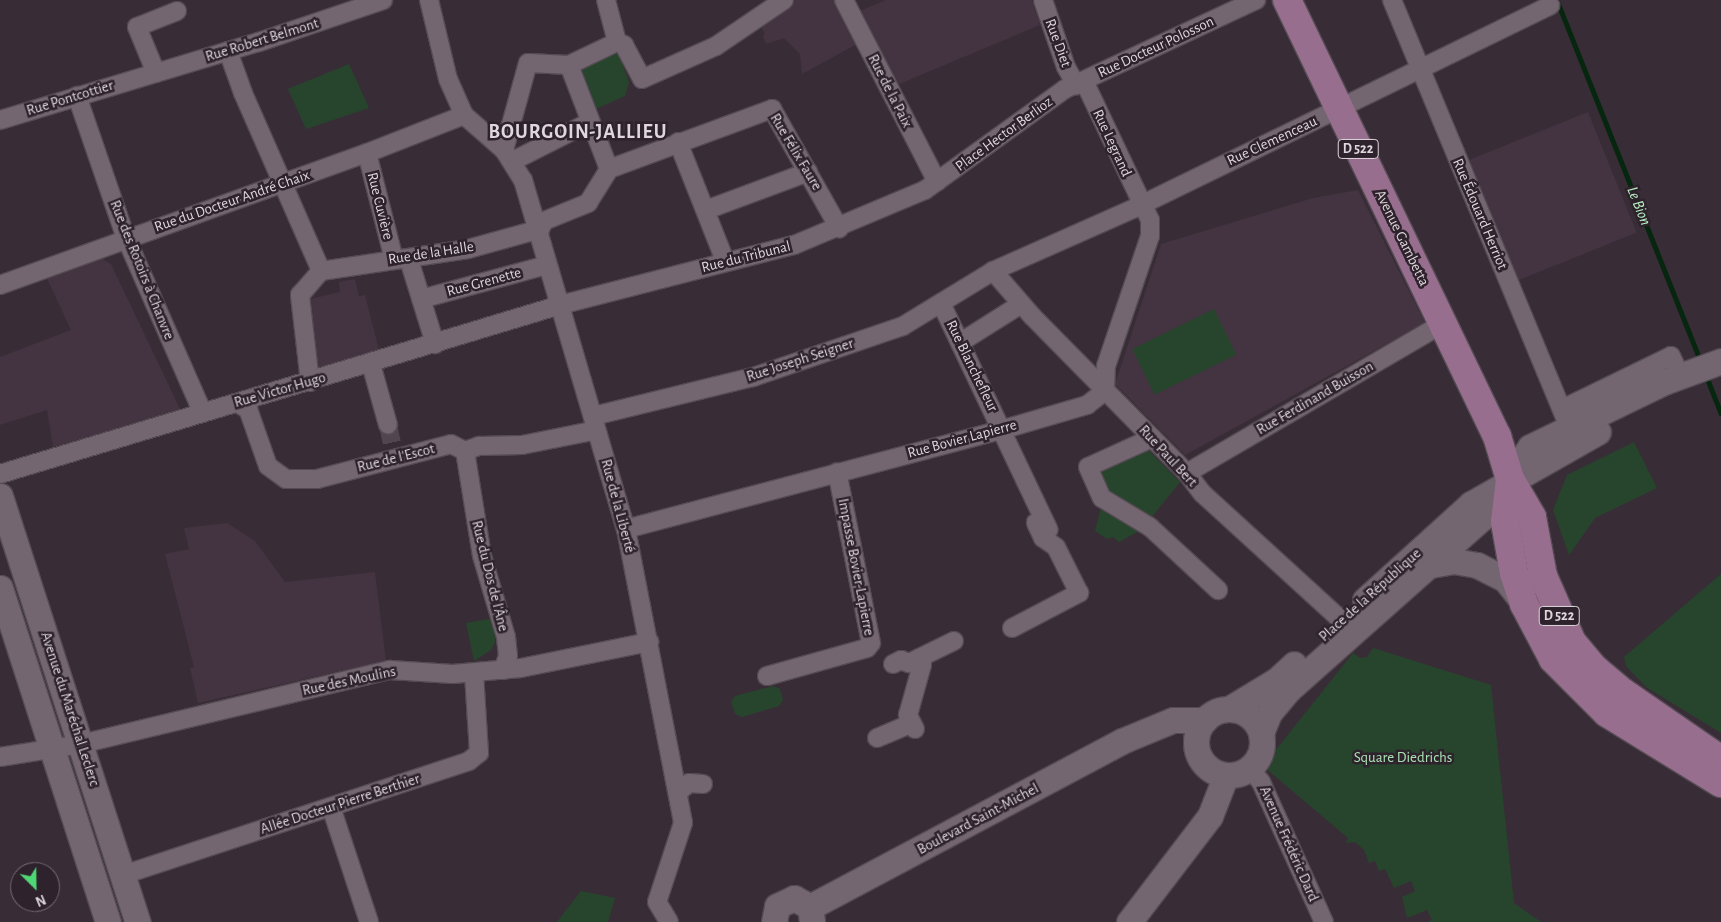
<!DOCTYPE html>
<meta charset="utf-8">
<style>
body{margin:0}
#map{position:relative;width:1721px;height:922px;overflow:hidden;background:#382d36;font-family:"Alegreya Sans",sans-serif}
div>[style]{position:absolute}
.built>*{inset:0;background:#443340;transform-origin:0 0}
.green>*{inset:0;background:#27452d;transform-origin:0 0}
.stream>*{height:4.5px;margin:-2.25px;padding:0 2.25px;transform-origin:2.25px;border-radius:2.25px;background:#06260f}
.street-tunnel>*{height:18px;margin-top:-9px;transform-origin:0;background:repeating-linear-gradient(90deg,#51464f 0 18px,transparent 0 27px)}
.roads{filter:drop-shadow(1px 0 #554b53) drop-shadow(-1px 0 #554b53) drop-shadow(0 1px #554b53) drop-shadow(0 -1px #554b53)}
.street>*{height:18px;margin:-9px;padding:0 9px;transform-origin:9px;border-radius:9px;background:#736670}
.secondary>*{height:25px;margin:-12.5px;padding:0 12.5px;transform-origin:12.5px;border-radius:12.5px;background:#736670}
.secondary>.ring{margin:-12.5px;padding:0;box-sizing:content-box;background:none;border:25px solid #736670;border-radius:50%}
.primary>*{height:28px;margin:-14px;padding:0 14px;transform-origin:14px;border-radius:14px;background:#986e8f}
span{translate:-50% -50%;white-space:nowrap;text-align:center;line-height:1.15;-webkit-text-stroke:5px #2e232c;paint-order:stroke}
.shield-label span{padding:1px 4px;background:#2e232c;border:1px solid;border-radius:4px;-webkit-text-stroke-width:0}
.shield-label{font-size:14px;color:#dfd7dd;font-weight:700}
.street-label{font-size:15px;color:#dfd7dd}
.park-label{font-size:15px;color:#a8e1b2}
.water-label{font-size:16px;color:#b6efc0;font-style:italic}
.district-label{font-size:20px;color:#dfd7dd;font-weight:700;letter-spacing:1px}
.north{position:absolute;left:10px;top:862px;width:50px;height:50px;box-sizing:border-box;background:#2e232c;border:1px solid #756b73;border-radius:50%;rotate:157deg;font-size:14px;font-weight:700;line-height:20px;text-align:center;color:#dfd7dd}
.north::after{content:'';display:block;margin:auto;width:18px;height:22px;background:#4fd675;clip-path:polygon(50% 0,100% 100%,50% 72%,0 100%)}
</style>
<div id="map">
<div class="built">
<i style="clip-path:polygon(795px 0,836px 0,859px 43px,802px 74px,800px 54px,784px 38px,766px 44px,763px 36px,765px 34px,759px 24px)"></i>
<i style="clip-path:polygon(886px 0,1032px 0,1040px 25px,897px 85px,860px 11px)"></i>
<i style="left:1588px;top:112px;width:130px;height:133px;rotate:68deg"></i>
<i style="clip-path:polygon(1358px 190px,1425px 323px,1185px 455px,1115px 384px,1161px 244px,1313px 198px)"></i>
<i style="clip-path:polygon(94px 254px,111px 264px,181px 411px,53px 447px,47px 410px,0 425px,0 357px,71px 330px,44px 272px)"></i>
<i style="clip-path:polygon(355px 279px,359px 296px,365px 295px,380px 354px,316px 370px,306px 300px,340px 292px,339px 282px)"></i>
<i style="clip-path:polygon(227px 523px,255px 541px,285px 582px,375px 572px,386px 661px,198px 703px,190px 668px,194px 667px,165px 554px,189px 549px,184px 528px)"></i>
</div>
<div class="green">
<i style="clip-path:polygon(618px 53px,629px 82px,625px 96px,591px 111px,579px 77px,585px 66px)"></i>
<i style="clip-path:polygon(349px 64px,369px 108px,306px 129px,288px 89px)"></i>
<i style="left:1214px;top:309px;width:51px;height:91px;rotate:64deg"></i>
<i style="clip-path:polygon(1634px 442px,1657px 488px,1595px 518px,1569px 555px,1553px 510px,1567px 475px)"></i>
<i style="clip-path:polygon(1138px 449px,1141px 454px,1147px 449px,1180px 482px,1141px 530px,1119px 542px,1113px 537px,1107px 539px,1095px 531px,1102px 504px,1099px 480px,1104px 465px)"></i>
<i style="clip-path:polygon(1721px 574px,1721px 733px,1646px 687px,1626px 666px,1624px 657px)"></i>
<i style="clip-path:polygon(494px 618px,495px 642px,491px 650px,474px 661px,466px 623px)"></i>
<i style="clip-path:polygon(1373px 648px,1491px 685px,1514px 903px,1541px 922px,1427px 922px,1432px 920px,1427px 910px,1407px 918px,1402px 897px,1415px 891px,1411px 881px,1394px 888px,1385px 869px,1379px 871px,1375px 861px,1369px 863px,1364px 850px,1355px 842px,1346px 843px,1348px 838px,1263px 766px,1353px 653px,1360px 658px,1367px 657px)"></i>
<i style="clip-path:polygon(773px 686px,780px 689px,783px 700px,779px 706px,742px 717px,735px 714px,731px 702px,735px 696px)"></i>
<i style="clip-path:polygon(581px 891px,615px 898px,608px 922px,557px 922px)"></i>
</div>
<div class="stream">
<i style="left:1557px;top:0;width:389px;rotate:68.3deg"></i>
<i style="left:1706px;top:375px;width:41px;rotate:68.5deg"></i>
</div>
<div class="street-tunnel">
<i style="left:388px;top:425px;width:25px;rotate:78deg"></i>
</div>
<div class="roads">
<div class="street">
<i style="left:429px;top:0;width:81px;rotate:76.5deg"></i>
<i style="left:448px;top:79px;width:39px;rotate:66deg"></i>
<i style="left:464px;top:115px;width:53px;rotate:41.2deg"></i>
<i style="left:504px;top:150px;width:36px;rotate:58deg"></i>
<i style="left:523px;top:180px;width:364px;rotate:73.6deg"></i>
<i style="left:626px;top:529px;width:299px;rotate:79deg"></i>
<i style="left:683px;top:823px;width:83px;rotate:108.2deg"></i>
<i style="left:657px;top:902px;width:23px;rotate:59deg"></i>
<i style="left:606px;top:0;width:43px;rotate:75.3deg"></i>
<i style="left:844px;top:0;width:204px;rotate:62.9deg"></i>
<i style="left:1043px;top:0;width:71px;rotate:71.1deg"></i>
<i style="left:1066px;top:67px;width:21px;rotate:61deg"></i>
<i style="left:1392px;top:0;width:462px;rotate:67.5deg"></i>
<i style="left:617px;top:42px;width:53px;rotate:154.4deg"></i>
<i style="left:569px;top:65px;width:111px;rotate:69deg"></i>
<i style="left:609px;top:169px;width:174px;rotate:-20.2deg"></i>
<i style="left:772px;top:109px;width:137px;rotate:60.6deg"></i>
<i style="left:617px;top:42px;width:8px;rotate:23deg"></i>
<i style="left:624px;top:45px;width:38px;rotate:62deg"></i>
<i style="left:642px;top:79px;width:81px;rotate:-24deg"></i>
<i style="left:716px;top:46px;width:82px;rotate:-34.1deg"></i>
<i style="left:228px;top:51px;width:45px;rotate:70.3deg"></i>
<i style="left:243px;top:93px;width:194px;rotate:66.3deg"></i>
<i style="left:156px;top:73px;width:50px;rotate:-112.4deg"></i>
<i style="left:137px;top:27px;width:43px;rotate:-21.8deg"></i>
<i style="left:77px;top:96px;width:150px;rotate:71deg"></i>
<i style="left:126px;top:238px;width:191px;rotate:66.3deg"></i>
<i style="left:0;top:120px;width:270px;rotate:-16.8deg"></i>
<i style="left:259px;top:42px;width:131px;rotate:-18.7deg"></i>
<i style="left:678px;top:142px;width:128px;rotate:68.4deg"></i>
<i style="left:504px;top:150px;width:90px;rotate:-74.6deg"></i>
<i style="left:528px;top:63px;width:41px;rotate:2.8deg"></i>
<i style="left:367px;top:153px;width:110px;rotate:75.8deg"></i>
<i style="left:513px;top:161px;width:86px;rotate:-26.9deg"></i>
<i style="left:706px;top:210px;width:109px;rotate:-20.4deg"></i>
<i style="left:406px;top:259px;width:6px;rotate:45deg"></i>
<i style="left:410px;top:263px;width:85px;rotate:72.8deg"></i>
<i style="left:321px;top:271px;width:149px;rotate:-8.5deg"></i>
<i style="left:468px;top:249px;width:75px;rotate:-15.5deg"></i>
<i style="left:540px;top:229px;width:9px;rotate:-63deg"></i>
<i style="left:544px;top:221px;width:48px;rotate:-22.2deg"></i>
<i style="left:588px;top:203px;width:40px;rotate:-58deg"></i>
<i style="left:993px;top:271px;width:60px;rotate:49.1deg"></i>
<i style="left:1032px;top:316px;width:221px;rotate:45.4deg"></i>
<i style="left:1187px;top:473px;width:25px;rotate:53deg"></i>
<i style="left:1202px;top:493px;width:205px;rotate:42.4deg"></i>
<i style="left:0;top:285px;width:390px;rotate:-19.8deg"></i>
<i style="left:367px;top:153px;width:104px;rotate:-21.4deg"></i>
<i style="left:421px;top:299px;width:131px;rotate:-15.1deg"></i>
<i style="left:941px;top:303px;width:251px;rotate:64.6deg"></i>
<i style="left:961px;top:342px;width:71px;rotate:-32.3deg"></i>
<i style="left:371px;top:364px;width:63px;rotate:74.4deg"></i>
<i style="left:310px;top:382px;width:88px;rotate:-96.6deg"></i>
<i style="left:300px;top:295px;width:32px;rotate:-49deg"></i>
<i style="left:237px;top:403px;width:13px;rotate:29deg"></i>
<i style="left:248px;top:409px;width:60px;rotate:70.7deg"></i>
<i style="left:268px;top:466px;width:22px;rotate:36deg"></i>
<i style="left:286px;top:479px;width:31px"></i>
<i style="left:317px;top:479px;width:138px;rotate:-14.6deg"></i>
<i style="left:451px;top:444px;width:16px;rotate:27deg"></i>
<i style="left:465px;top:451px;width:15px;rotate:-20deg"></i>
<i style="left:479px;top:446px;width:43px;rotate:-1.3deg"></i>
<i style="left:522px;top:445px;width:76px;rotate:-11.3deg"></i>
<i style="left:1562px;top:409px;width:121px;rotate:-25.9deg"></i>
<i style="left:1671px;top:356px;width:17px;rotate:65deg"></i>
<i style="left:1678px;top:371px;width:10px;rotate:17deg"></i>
<i style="left:593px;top:416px;width:165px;rotate:-13.7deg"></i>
<i style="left:753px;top:377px;width:158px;rotate:-18.8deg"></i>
<i style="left:903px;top:326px;width:105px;rotate:-31.4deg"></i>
<i style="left:993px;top:271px;width:155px;rotate:-23.9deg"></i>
<i style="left:1135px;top:208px;width:462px;rotate:-26deg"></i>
<i style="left:1152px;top:438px;width:70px;rotate:155.6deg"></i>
<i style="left:1088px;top:467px;width:34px;rotate:66deg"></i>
<i style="left:1102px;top:498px;width:56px;rotate:31.1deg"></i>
<i style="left:1150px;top:527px;width:93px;rotate:42.8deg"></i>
<i style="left:465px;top:451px;width:106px;rotate:80.8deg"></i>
<i style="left:482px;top:556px;width:84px;rotate:73.5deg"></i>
<i style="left:506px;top:637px;width:19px;rotate:84deg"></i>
<i style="left:508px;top:656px;width:15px;rotate:110deg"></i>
<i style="left:1187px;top:473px;width:298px;rotate:-30.3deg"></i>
<i style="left:0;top:474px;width:585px;rotate:-16.79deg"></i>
<i style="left:560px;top:305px;width:242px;rotate:-14.4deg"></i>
<i style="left:794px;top:245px;width:142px;rotate:-22.8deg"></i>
<i style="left:925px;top:190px;width:173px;rotate:-35.8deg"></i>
<i style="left:1065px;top:89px;width:211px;rotate:-25deg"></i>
<i style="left:626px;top:529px;width:388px;rotate:-14.8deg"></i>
<i style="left:1001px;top:430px;width:90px;rotate:-16.2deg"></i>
<i style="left:1087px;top:405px;width:23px;rotate:-38deg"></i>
<i style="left:1105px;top:391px;width:25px;rotate:-88deg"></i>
<i style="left:1106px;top:366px;width:137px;rotate:-71.3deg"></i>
<i style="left:1150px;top:236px;width:16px;rotate:-90deg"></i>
<i style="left:1150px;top:220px;width:154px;rotate:-115.4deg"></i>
<i style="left:1012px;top:628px;width:76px;rotate:-27.6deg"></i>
<i style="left:1079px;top:593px;width:51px;rotate:-116.6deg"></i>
<i style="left:1056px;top:547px;width:16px;rotate:-145deg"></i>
<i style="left:1043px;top:538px;width:17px;rotate:-115deg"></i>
<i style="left:893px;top:664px;width:9px;rotate:-27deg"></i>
<i style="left:901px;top:660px;width:9px;rotate:21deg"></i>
<i style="left:767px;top:676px;width:104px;rotate:-15.6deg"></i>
<i style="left:867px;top:648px;width:6px;rotate:-51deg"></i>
<i style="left:871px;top:643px;width:174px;rotate:-101.2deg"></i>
<i style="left:915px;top:729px;width:16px;rotate:-117deg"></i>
<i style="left:908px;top:715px;width:52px;rotate:-74.4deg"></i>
<i style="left:922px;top:665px;width:13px;rotate:-171deg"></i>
<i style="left:909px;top:663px;width:50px;rotate:-26.1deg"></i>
<i style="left:877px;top:738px;width:38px;rotate:-23deg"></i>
<i style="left:0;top:757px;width:82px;rotate:-9.1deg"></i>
<i style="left:81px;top:744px;width:318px;rotate:-13.5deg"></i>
<i style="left:390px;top:670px;width:63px;rotate:3.6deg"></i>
<i style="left:453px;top:674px;width:68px;rotate:-5deg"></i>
<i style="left:521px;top:668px;width:131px;rotate:-11.5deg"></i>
<i style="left:1250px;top:768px;width:18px;rotate:52deg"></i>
<i style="left:1261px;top:782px;width:154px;rotate:65.8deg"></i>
<i style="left:678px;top:792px;width:14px;rotate:-39deg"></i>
<i style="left:689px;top:783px;width:14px;rotate:4deg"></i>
<i style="left:331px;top:807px;width:121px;rotate:71.7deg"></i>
<i style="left:123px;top:875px;width:364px;rotate:-18.2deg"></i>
<i style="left:469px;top:761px;width:13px;rotate:-39deg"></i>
<i style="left:479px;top:753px;width:80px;rotate:-93.6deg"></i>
</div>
<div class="secondary">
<i style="left:0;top:496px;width:448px;rotate:72.1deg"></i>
<i style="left:1431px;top:565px;width:23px;rotate:-10deg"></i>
<i style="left:1454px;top:561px;width:23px;rotate:10deg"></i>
<i style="left:1477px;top:565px;width:31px;rotate:27deg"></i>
<i style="left:1505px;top:579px;width:29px;rotate:52deg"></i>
<i style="left:0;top:588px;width:351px;rotate:72.1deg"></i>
<i style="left:1365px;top:600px;width:143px;rotate:-42.2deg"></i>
<i style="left:1471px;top:504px;width:146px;rotate:-29.6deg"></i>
<i style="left:1229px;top:709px;width:56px;rotate:-31.1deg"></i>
<i style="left:1277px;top:680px;width:23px;rotate:-43deg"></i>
<i class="ring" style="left:1196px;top:709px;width:41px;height:41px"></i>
<i style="left:1261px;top:733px;width:22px;rotate:-68deg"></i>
<i style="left:1269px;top:713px;width:30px;rotate:-50deg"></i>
<i style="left:1288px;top:690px;width:261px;rotate:-41.6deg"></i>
<i style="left:1483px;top:517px;width:84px;rotate:-56.1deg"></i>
<i style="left:1530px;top:447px;width:149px;rotate:-25.9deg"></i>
<i style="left:1664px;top:382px;width:61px;rotate:-20.2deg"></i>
<i style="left:810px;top:907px;width:353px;rotate:-28deg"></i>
<i style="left:1122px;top:741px;width:55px;rotate:-22.4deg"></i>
<i style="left:1173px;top:720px;width:32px"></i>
<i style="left:774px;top:922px;width:16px;rotate:-79deg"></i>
<i style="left:777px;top:906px;width:19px;rotate:-25deg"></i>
<i style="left:794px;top:898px;width:18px;rotate:29deg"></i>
<i style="left:810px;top:907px;width:15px;rotate:82deg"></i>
<i style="left:1129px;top:922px;width:133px;rotate:-52.6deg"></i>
<i style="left:1210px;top:816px;width:44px;rotate:-68.7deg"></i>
</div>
<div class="primary">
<i style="left:1287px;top:0;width:484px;rotate:64.3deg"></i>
<i style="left:1497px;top:436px;width:45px;rotate:73.2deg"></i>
<i style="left:1510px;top:479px;width:44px;rotate:59.9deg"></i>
<i style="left:1532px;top:517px;width:60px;rotate:79.4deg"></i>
<i style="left:1543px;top:576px;width:72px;rotate:66.3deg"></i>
<i style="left:1572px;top:642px;width:35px;rotate:50deg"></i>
<i style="left:1595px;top:669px;width:38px;rotate:40deg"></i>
<i style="left:1624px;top:693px;width:118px;rotate:34.6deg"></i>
<i style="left:1510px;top:479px;width:43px;rotate:96.6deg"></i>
<i style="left:1505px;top:522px;width:52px;rotate:80deg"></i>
<i style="left:1514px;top:573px;width:33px;rotate:72deg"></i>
<i style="left:1524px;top:604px;width:62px;rotate:62.2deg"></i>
<i style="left:1553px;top:659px;width:76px;rotate:45deg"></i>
<i style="left:1607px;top:713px;width:134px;rotate:31.6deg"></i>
</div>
</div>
<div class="shield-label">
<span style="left:1358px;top:149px">D 522</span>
<span style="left:1559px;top:616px">D 522</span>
</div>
<div class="street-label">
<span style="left:262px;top:40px;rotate:-17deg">Rue Robert Belmont</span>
<span style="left:1058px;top:43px;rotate:70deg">Rue Diet</span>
<span style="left:1156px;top:47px;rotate:-25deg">Rue Docteur Polosson</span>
<span style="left:890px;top:91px;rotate:63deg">Rue de la Paix</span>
<span style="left:70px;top:98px;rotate:-17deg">Rue Pontcottier</span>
<span style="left:1004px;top:134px;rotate:-36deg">Place Hector Berlioz</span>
<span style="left:1272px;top:141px;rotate:-25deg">Rue Clemenceau</span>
<span style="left:1112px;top:143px;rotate:65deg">Rue Legrand</span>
<span style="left:796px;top:152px;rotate:59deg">Rue Félix Faure</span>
<span style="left:232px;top:201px;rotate:-19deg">Rue du Docteur André Chaix</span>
<span style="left:380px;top:206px;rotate:76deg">Rue Cuvière</span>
<span style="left:1480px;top:214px;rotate:67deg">Rue Édouard Herriot</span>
<span style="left:1402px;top:238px;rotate:64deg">Avenue Gambetta</span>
<span style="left:431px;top:253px;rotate:-9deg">Rue de la Halle</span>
<span style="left:746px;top:257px;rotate:-14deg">Rue du Tribunal</span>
<span style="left:142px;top:270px;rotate:68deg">Rue des Rotoirs à Chanvre</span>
<span style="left:484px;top:282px;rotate:-15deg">Rue Grenette</span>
<span style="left:800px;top:360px;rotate:-18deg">Rue Joseph Seigner</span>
<span style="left:972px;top:366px;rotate:64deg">Rue Blanchefleur</span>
<span style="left:280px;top:390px;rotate:-16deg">Rue Victor Hugo</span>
<span style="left:1315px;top:398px;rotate:-30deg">Rue Ferdinand Buisson</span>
<span style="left:962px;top:439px;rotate:-15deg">Rue Bovier Lapierre</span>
<span style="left:1168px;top:456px;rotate:47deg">Rue Paul Bert</span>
<span style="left:396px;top:458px;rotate:-14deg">Rue de l'Escot</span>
<span style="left:618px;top:506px;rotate:75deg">Rue de la Liberté</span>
<span style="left:856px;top:567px;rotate:79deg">Impasse Bovier-Lapierre</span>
<span style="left:490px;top:576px;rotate:76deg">Rue du Dos de l'Âne</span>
<span style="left:1370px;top:595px;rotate:-42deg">Place de la République</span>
<span style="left:349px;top:681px;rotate:-12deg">Rue des Moulins</span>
<span style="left:70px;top:709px;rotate:72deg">Avenue du Maréchal Leclerc</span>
<span style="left:340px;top:804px;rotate:-18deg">Allée Docteur Pierre Berthier</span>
<span style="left:978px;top:819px;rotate:-28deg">Boulevard Saint-Michel</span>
<span style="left:1289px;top:844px;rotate:66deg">Avenue Frédéric Dard</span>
</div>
<div class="park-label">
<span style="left:1403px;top:758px">Square Diedrichs</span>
</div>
<div class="water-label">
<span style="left:1639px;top:206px;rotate:68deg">Le Bion</span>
</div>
<div class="district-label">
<span style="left:578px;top:132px">BOURGOIN-JALLIEU</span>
</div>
<div class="north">N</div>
</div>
